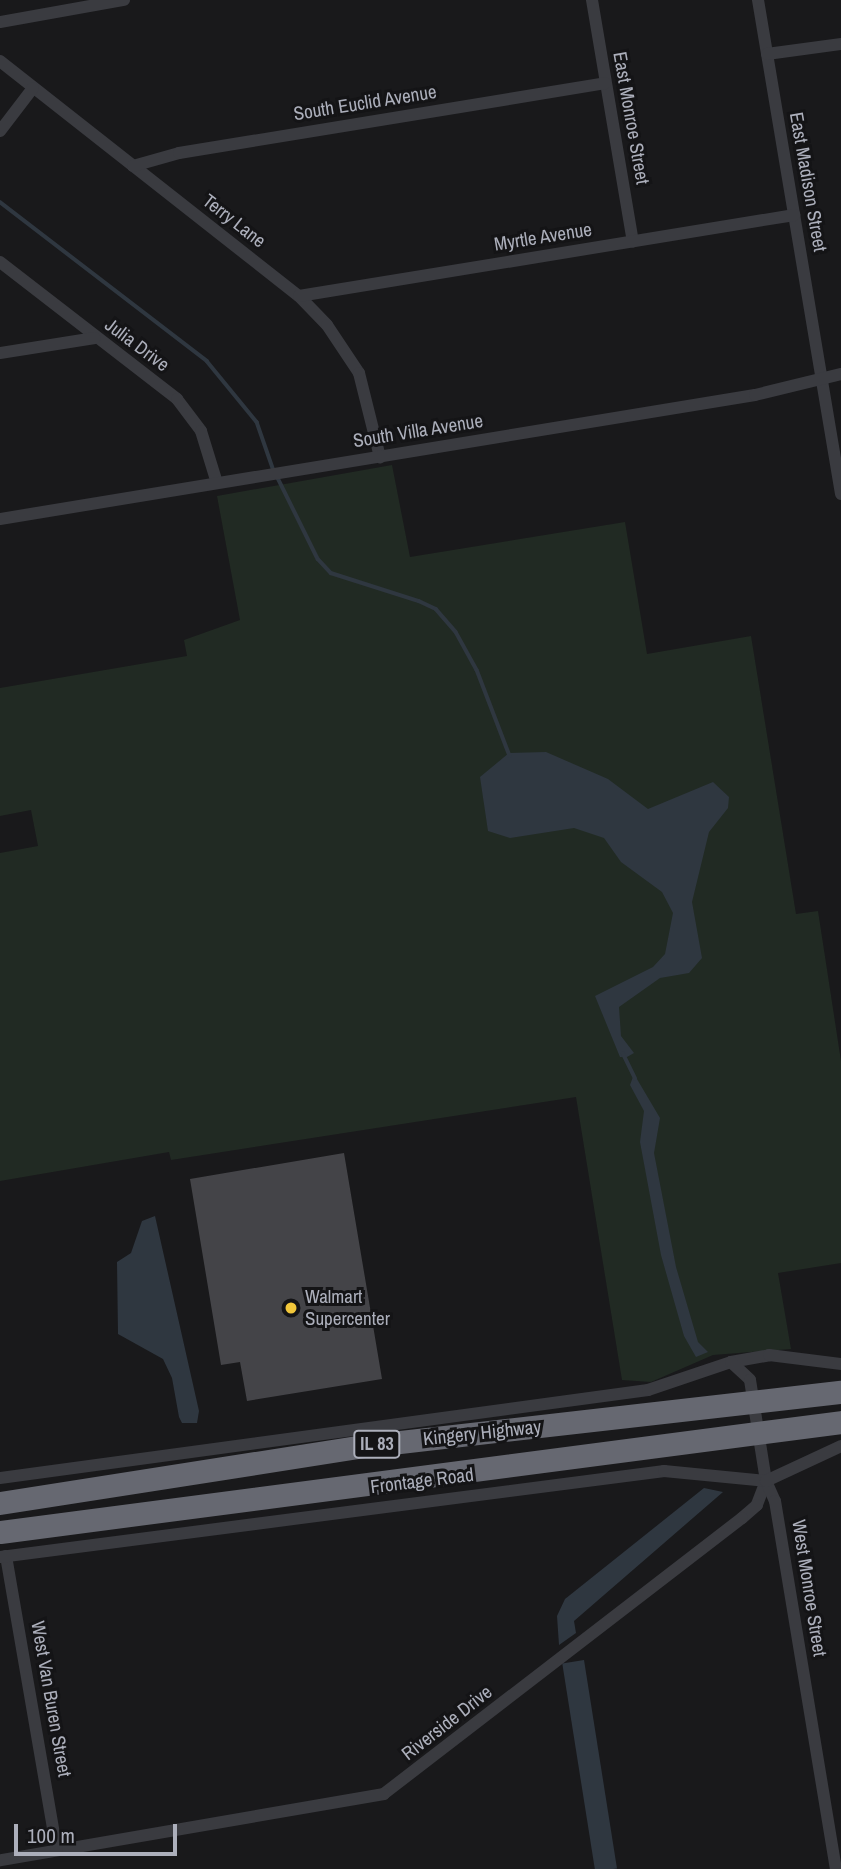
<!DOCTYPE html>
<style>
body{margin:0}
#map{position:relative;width:841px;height:1869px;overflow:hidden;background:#19191b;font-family:"Archivo Narrow",sans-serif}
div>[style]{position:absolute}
.green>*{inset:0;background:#212a23}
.water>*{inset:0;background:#2f3740;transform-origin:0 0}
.stream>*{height:3.5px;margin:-1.75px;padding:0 1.75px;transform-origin:1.75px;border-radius:1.75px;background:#2f3740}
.building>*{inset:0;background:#444448}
.street>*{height:12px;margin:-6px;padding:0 6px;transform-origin:6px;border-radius:6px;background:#3a3b40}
.highway>*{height:23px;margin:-11.5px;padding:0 11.5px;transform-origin:11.5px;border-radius:11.5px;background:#666871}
.dots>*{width:19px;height:19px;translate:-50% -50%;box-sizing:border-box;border:4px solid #141416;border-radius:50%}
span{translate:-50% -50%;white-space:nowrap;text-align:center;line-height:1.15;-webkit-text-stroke:6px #141416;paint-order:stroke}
.shield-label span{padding:2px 5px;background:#141416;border:2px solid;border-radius:5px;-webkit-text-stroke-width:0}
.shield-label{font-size:18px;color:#acafbb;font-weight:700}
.street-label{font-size:19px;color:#acafbb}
.poi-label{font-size:19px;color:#acafbb}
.left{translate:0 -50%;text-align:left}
.scale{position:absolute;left:14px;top:1824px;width:163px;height:32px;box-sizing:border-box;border:4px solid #acafbb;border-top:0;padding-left:9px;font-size:21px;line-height:24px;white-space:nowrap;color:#acafbb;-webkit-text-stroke:5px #141416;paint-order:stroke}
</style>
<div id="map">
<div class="green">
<i style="clip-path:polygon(392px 465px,410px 557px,625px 522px,647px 654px,751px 636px,796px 914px,818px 911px,841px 1061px,841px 1263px,778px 1273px,791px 1349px,713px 1355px,651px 1382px,622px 1380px,576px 1097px,171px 1160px,169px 1152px,0 1181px,0 853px,38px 846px,31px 810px,0 816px,0 688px,187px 656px,184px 640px,240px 620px,217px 496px)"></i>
</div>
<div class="water">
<i style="clip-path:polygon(546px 752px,608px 779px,648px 809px,713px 782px,729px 797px,728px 808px,709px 832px,692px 902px,702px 958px,689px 973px,660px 978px,619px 1007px,621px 1036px,634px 1053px,627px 1057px,620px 1057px,595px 996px,653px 967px,665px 954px,673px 913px,662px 892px,621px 862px,604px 838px,574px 828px,510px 838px,488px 831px,480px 777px,509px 753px)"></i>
<i style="clip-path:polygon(634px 1074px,660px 1118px,654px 1153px,676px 1267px,698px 1342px,708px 1352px,696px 1357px,684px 1336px,661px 1255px,640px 1142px,644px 1111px,630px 1085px)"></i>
<i style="clip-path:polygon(155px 1216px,199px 1411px,197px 1423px,182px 1423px,179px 1417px,172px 1378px,163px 1359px,118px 1334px,117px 1262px,131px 1253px,142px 1221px)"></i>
<i style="clip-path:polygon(704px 1488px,723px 1492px,574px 1621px,576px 1633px,559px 1645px,557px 1616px,565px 1599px)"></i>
<i style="left:584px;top:1660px;width:211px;height:22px;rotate:81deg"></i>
</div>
<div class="stream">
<i style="left:0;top:202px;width:261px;rotate:37.5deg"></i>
<i style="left:207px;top:361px;width:79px;rotate:50.7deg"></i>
<i style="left:257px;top:422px;width:52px;rotate:70.9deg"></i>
<i style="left:278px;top:478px;width:90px;rotate:63.7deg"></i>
<i style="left:318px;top:559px;width:19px;rotate:47deg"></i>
<i style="left:331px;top:573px;width:92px;rotate:17.7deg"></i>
<i style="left:419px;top:601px;width:19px;rotate:25deg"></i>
<i style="left:436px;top:609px;width:30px;rotate:49deg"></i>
<i style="left:456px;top:632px;width:43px;rotate:61.1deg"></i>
<i style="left:477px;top:670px;width:92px;rotate:69deg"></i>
<i style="left:623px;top:1053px;width:28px;rotate:64deg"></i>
</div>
<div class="building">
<i style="clip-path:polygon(344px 1153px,382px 1379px,247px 1401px,240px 1362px,221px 1365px,190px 1179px)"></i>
</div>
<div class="street">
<i style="left:592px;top:0;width:245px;rotate:80.4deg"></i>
<i style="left:758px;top:0;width:501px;rotate:80.46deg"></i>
<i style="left:0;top:22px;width:126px;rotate:-10.1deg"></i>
<i style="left:767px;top:54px;width:75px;rotate:-7.7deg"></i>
<i style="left:0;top:61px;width:380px;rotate:38.2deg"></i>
<i style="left:299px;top:296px;width:40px;rotate:46deg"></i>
<i style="left:327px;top:325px;width:58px;rotate:56.3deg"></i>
<i style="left:359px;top:373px;width:87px;rotate:76deg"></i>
<i style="left:0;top:131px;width:54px;rotate:-52.5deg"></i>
<i style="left:133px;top:166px;width:48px;rotate:-15.8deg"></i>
<i style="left:179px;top:153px;width:432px;rotate:-9.3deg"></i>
<i style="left:0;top:262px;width:224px;rotate:37.7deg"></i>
<i style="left:177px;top:399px;width:40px;rotate:53deg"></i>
<i style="left:201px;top:431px;width:54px;rotate:72.9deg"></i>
<i style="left:299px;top:296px;width:502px;rotate:-9.29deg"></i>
<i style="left:0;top:353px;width:96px;rotate:-9deg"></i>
<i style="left:0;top:519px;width:765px;rotate:-9.33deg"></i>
<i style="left:755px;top:395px;width:89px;rotate:-13.7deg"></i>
<i style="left:731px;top:1362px;width:39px;rotate:-10deg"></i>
<i style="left:769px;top:1355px;width:73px;rotate:7.1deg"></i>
<i style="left:0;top:1478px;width:654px;rotate:-7.73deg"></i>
<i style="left:648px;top:1390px;width:88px;rotate:-18.6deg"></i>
<i style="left:731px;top:1362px;width:26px;rotate:43deg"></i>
<i style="left:750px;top:1380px;width:102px;rotate:81deg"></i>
<i style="left:766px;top:1481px;width:26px;rotate:111deg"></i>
<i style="left:757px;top:1505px;width:20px;rotate:139deg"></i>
<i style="left:742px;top:1518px;width:452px;rotate:142.4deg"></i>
<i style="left:384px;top:1794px;width:390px;rotate:170.2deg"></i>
<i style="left:766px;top:1481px;width:22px;rotate:66deg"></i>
<i style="left:775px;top:1501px;width:373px;rotate:80.6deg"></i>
<i style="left:6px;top:1556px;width:298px;rotate:80.2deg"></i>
<i style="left:0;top:1557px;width:670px;rotate:-7.38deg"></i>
<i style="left:664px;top:1471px;width:102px;rotate:5.6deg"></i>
<i style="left:766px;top:1481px;width:83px;rotate:-25deg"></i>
</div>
<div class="highway">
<i style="left:0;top:1503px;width:369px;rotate:-8.9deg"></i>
<i style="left:365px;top:1446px;width:479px;rotate:-6.5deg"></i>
<i style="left:0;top:1532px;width:848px;rotate:-7.45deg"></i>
</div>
<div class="dots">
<i style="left:291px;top:1308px;background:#f2c73b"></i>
</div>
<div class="shield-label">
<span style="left:377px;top:1444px">IL 83</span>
</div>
<div class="street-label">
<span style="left:365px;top:103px;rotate:-9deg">South Euclid Avenue</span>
<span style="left:631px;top:118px;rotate:80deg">East Monroe Street</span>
<span style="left:808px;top:182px;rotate:80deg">East Madison Street</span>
<span style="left:234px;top:221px;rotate:38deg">Terry Lane</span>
<span style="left:543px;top:237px;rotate:-9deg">Myrtle Avenue</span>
<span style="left:137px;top:345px;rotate:37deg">Julia Drive</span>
<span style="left:418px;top:431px;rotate:-9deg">South Villa Avenue</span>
<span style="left:482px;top:1433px;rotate:-6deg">Kingery Highway</span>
<span style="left:422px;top:1481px;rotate:-7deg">Frontage Road</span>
<span style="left:809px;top:1588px;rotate:81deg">West Monroe Street</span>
<span style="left:51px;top:1699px;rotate:80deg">West Van Buren Street</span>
<span style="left:447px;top:1723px;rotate:-38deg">Riverside Drive</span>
</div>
<div class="poi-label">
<span class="left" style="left:305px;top:1308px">Walmart<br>Supercenter</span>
</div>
<div class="scale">100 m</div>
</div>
